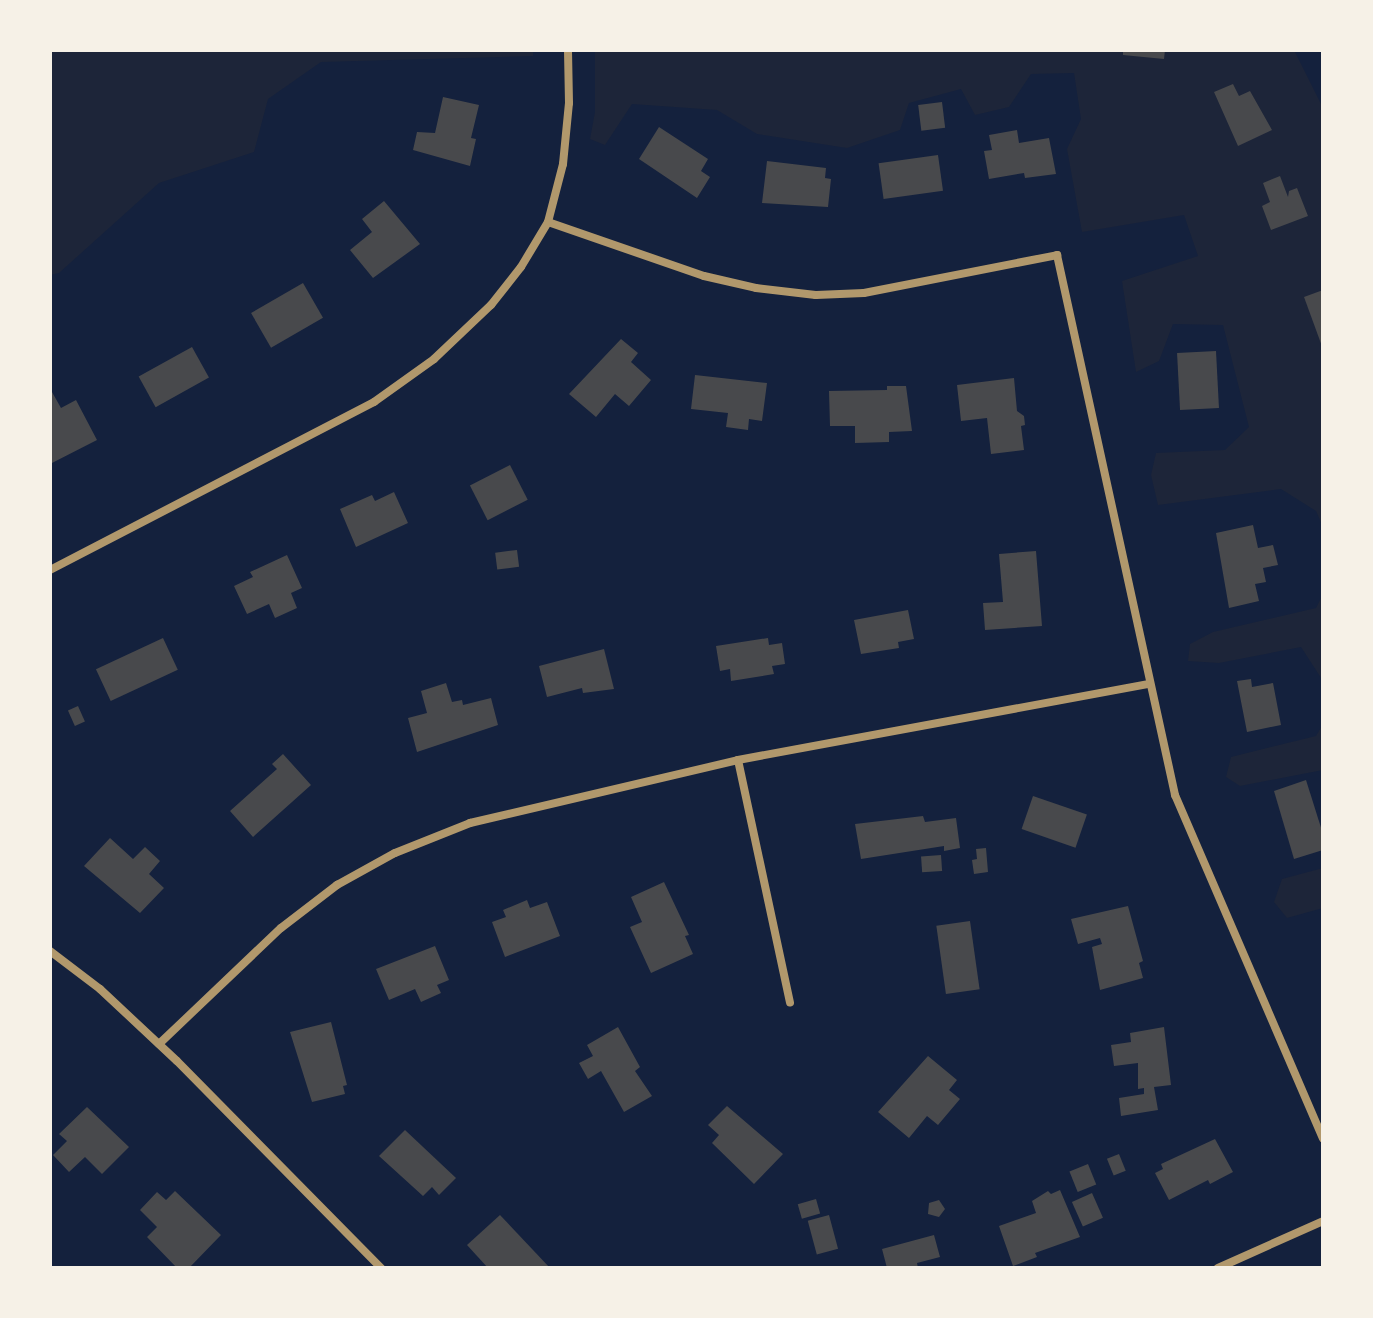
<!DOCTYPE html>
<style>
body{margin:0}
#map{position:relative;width:1373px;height:1318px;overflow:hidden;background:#14213d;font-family:Raleway,sans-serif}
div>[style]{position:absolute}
.green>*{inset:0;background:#1d2539}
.building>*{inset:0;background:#48494c;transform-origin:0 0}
.minor>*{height:8px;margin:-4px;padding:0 4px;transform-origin:4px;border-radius:4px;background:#b1986c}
span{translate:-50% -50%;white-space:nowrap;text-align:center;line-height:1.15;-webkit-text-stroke:6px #f6f1e7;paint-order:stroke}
.frame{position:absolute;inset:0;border:52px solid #f6f1e7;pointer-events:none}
</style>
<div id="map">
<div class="green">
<i style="clip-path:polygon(50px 50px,533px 50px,533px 56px,321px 62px,268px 99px,254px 152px,159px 183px,59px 273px,50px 275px)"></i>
<i style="clip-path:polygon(595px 50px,1294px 50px,1323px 108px,1323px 527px,1316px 511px,1281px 489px,1158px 505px,1151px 475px,1156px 453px,1225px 450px,1249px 427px,1223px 325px,1173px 324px,1159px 361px,1136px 372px,1122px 281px,1198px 256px,1184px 215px,1082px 232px,1067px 149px,1081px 119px,1074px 73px,1031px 74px,1009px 107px,975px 115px,961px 89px,909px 103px,900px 130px,847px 148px,757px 134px,717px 110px,632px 104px,605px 145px,590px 139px,595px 112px)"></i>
<i style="clip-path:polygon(1323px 594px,1323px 681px,1301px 647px,1219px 663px,1188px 661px,1190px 644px,1213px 632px,1316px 608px)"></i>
<i style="clip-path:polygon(1323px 724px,1323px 770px,1240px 786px,1226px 777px,1231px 757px,1316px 736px)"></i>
<i style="clip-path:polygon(1323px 868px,1323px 908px,1287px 918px,1274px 902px,1282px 879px)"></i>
</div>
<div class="building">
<i style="clip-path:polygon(1123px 50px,1165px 50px,1164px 59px,1123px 55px)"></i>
<i style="clip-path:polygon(1233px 84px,1239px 96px,1250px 91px,1272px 130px,1238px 146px,1214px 92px)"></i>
<i style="clip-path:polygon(443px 97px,479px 105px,471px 138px,476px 139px,470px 166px,413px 150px,417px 132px,435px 133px)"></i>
<i style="left:942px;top:102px;width:26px;height:24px;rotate:83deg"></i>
<i style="clip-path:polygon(659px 127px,708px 159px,701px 171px,710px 177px,697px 198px,639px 159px)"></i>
<i style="clip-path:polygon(1017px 130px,1019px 143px,1049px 138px,1056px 174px,1025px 178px,1024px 173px,989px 179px,984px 151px,992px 150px,989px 135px)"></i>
<i style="left:938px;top:155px;width:36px;height:60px;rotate:82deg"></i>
<i style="clip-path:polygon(767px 161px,826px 168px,825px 178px,831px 179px,828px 207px,762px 203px)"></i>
<i style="clip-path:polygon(1280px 176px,1288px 197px,1289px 191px,1297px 188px,1308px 216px,1271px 230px,1262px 206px,1270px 202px,1263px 183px)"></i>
<i style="clip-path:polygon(384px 201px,420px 244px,373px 278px,350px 250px,372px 232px,362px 219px)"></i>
<i style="left:303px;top:283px;width:40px;height:60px;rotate:60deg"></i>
<i style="clip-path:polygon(1323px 290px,1323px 349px,1304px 297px)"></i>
<i style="clip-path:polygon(621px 339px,638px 353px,631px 362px,651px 380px,629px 406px,615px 394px,596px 417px,569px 394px)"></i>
<i style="left:192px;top:347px;width:35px;height:61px;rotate:61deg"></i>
<i style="left:1216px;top:351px;width:57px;height:39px;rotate:87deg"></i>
<i style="clip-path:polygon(695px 375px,767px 383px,762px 421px,749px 419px,748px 430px,726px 427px,728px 413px,691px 409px)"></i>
<i style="clip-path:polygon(1014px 378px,1017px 411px,1024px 416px,1025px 425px,1021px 426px,1024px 450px,991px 454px,987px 418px,961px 421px,957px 385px)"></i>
<i style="clip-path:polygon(887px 386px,906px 386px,912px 431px,889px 432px,889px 442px,855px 443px,855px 426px,830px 426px,829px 391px,887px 390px)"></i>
<i style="clip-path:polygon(52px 392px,61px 408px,76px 400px,97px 440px,50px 464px)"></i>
<i style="left:510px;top:465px;width:39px;height:45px;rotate:63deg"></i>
<i style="clip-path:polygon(394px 492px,408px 523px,356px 547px,340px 509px,372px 495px,375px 501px)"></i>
<i style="clip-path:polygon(1253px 525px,1258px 548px,1273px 545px,1278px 565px,1263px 568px,1266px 582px,1255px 584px,1259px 601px,1229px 608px,1216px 533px)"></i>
<i style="left:517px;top:550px;width:17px;height:22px;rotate:83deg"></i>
<i style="clip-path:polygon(1036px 551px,1042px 626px,985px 630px,983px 603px,1003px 602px,999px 554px)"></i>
<i style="clip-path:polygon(287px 555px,302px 588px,291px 593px,297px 608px,275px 618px,269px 604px,247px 614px,234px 586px,253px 577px,250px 572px)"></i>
<i style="clip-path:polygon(908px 610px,914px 639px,898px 642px,899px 648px,861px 654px,854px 620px)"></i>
<i style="left:163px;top:638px;width:35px;height:74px;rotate:65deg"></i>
<i style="clip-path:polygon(768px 638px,769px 645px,782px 643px,785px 664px,772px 666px,774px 674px,731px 681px,730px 669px,720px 671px,716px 646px)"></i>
<i style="clip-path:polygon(604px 649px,614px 689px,583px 693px,582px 688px,547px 697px,539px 666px)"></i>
<i style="clip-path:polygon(1251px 679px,1252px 687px,1273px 683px,1281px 725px,1247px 732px,1237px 681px)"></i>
<i style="clip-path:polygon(446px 683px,452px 702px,462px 700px,463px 705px,491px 698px,498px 725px,417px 752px,408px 718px,427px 713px,421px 691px)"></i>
<i style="left:78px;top:706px;width:17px;height:11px;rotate:66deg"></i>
<i style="clip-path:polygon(283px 754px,311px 785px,253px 837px,230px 811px,277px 769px,272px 764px)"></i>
<i style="clip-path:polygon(1306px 780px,1323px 834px,1323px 850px,1294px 859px,1274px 791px)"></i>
<i style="left:1033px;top:796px;width:57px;height:35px;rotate:19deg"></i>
<i style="clip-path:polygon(923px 816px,925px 822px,956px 818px,960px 848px,944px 851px,944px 846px,861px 859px,855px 824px)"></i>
<i style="clip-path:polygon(110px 838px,133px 859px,145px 847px,160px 861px,149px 874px,164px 888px,140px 913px,84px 866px)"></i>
<i style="clip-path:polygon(986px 848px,988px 872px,974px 874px,972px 860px,977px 859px,976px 849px)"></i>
<i style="left:941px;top:855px;width:16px;height:20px;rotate:86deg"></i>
<i style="clip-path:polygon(664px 882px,689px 935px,685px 936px,693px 954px,651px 973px,630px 927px,642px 922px,631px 897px)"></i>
<i style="clip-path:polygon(527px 900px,530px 908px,547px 902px,560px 936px,505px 957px,492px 922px,506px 917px,503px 910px)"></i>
<i style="clip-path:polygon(1128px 906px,1143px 961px,1139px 963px,1143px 978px,1100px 990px,1092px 947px,1102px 944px,1100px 938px,1078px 944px,1071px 919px)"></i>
<i style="left:970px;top:921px;width:69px;height:34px;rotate:82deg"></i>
<i style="clip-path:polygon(435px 946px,449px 980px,437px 985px,441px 993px,421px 1002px,415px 989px,389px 1000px,376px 969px)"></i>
<i style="clip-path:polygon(331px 1022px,347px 1085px,343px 1086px,345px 1094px,312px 1102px,290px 1032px)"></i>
<i style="clip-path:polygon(618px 1027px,640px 1067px,635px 1071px,652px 1096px,624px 1112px,601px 1071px,588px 1079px,579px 1063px,593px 1056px,587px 1045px)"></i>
<i style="clip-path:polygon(1164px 1027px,1171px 1085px,1154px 1087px,1158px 1110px,1121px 1116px,1119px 1098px,1144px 1094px,1144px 1088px,1138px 1089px,1138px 1063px,1114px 1066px,1111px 1045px,1131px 1042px,1130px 1033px)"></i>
<i style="clip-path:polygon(928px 1056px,957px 1080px,949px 1090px,960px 1099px,938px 1125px,927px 1116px,909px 1138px,878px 1112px)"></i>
<i style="clip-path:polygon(727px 1106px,783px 1154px,754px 1184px,712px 1143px,719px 1135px,708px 1125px)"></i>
<i style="clip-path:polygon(87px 1107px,129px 1147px,102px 1174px,85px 1157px,69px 1172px,53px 1155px,67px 1141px,59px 1134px)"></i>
<i style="clip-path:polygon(405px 1130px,456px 1178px,439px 1195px,432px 1187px,423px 1196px,379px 1156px)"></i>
<i style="clip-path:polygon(1215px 1139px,1233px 1172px,1210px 1184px,1208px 1180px,1169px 1200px,1155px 1173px,1163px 1169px,1161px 1164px)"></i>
<i style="left:1119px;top:1154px;width:18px;height:13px;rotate:68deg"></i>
<i style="left:1088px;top:1164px;width:22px;height:20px;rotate:68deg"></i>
<i style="clip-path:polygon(1060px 1190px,1080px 1237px,1035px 1253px,1037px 1257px,1013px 1266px,999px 1226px,1036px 1213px,1032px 1201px,1048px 1191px,1051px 1194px)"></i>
<i style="clip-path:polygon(175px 1191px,221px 1235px,189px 1268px,177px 1268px,147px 1237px,157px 1227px,140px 1210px,157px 1192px,166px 1200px)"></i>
<i style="left:1092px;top:1193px;width:27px;height:22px;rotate:66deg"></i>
<i style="left:816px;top:1199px;width:15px;height:19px;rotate:74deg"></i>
<i style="clip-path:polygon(939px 1200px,945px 1209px,939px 1217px,928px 1214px,929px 1203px)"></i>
<i style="clip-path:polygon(500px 1215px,550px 1268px,488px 1268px,467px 1245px)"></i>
<i style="left:829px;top:1215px;width:35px;height:22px;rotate:75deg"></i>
<i style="clip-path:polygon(934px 1235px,940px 1257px,917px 1263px,918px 1268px,887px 1268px,882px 1249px)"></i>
</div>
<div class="minor">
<i style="left:548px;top:222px;width:165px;rotate:19.1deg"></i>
<i style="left:704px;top:276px;width:53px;rotate:13deg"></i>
<i style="left:756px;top:288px;width:60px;rotate:6.7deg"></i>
<i style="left:816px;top:295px;width:48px;rotate:-2.4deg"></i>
<i style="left:864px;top:293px;width:197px;rotate:-11.1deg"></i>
<i style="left:1057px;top:255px;width:553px;rotate:77.67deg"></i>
<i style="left:1175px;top:795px;width:374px;rotate:66.7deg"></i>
<i style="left:50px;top:570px;width:365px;rotate:-27.4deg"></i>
<i style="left:374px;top:402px;width:74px;rotate:-35.6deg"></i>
<i style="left:434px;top:359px;width:79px;rotate:-43.5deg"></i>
<i style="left:491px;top:305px;width:48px;rotate:-51.7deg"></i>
<i style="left:521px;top:267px;width:52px;rotate:-59deg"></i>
<i style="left:548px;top:222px;width:60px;rotate:-75.5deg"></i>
<i style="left:563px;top:164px;width:61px;rotate:-84.4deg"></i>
<i style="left:569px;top:103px;width:53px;rotate:-91.1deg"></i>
<i style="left:738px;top:760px;width:248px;rotate:77.9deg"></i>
<i style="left:50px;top:951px;width:63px;rotate:37.2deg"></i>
<i style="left:100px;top:989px;width:105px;rotate:43.1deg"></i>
<i style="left:177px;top:1061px;width:291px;rotate:45.4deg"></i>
<i style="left:159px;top:1044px;width:168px;rotate:-43.6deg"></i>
<i style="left:281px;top:928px;width:71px;rotate:-37.5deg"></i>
<i style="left:337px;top:885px;width:66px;rotate:-28.9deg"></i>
<i style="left:395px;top:853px;width:81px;rotate:-21.8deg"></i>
<i style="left:470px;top:823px;width:275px;rotate:-13.2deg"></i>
<i style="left:738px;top:760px;width:418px;rotate:-10.5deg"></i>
<i style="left:1218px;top:1268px;width:115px;rotate:-24.1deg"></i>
</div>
<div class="frame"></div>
</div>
